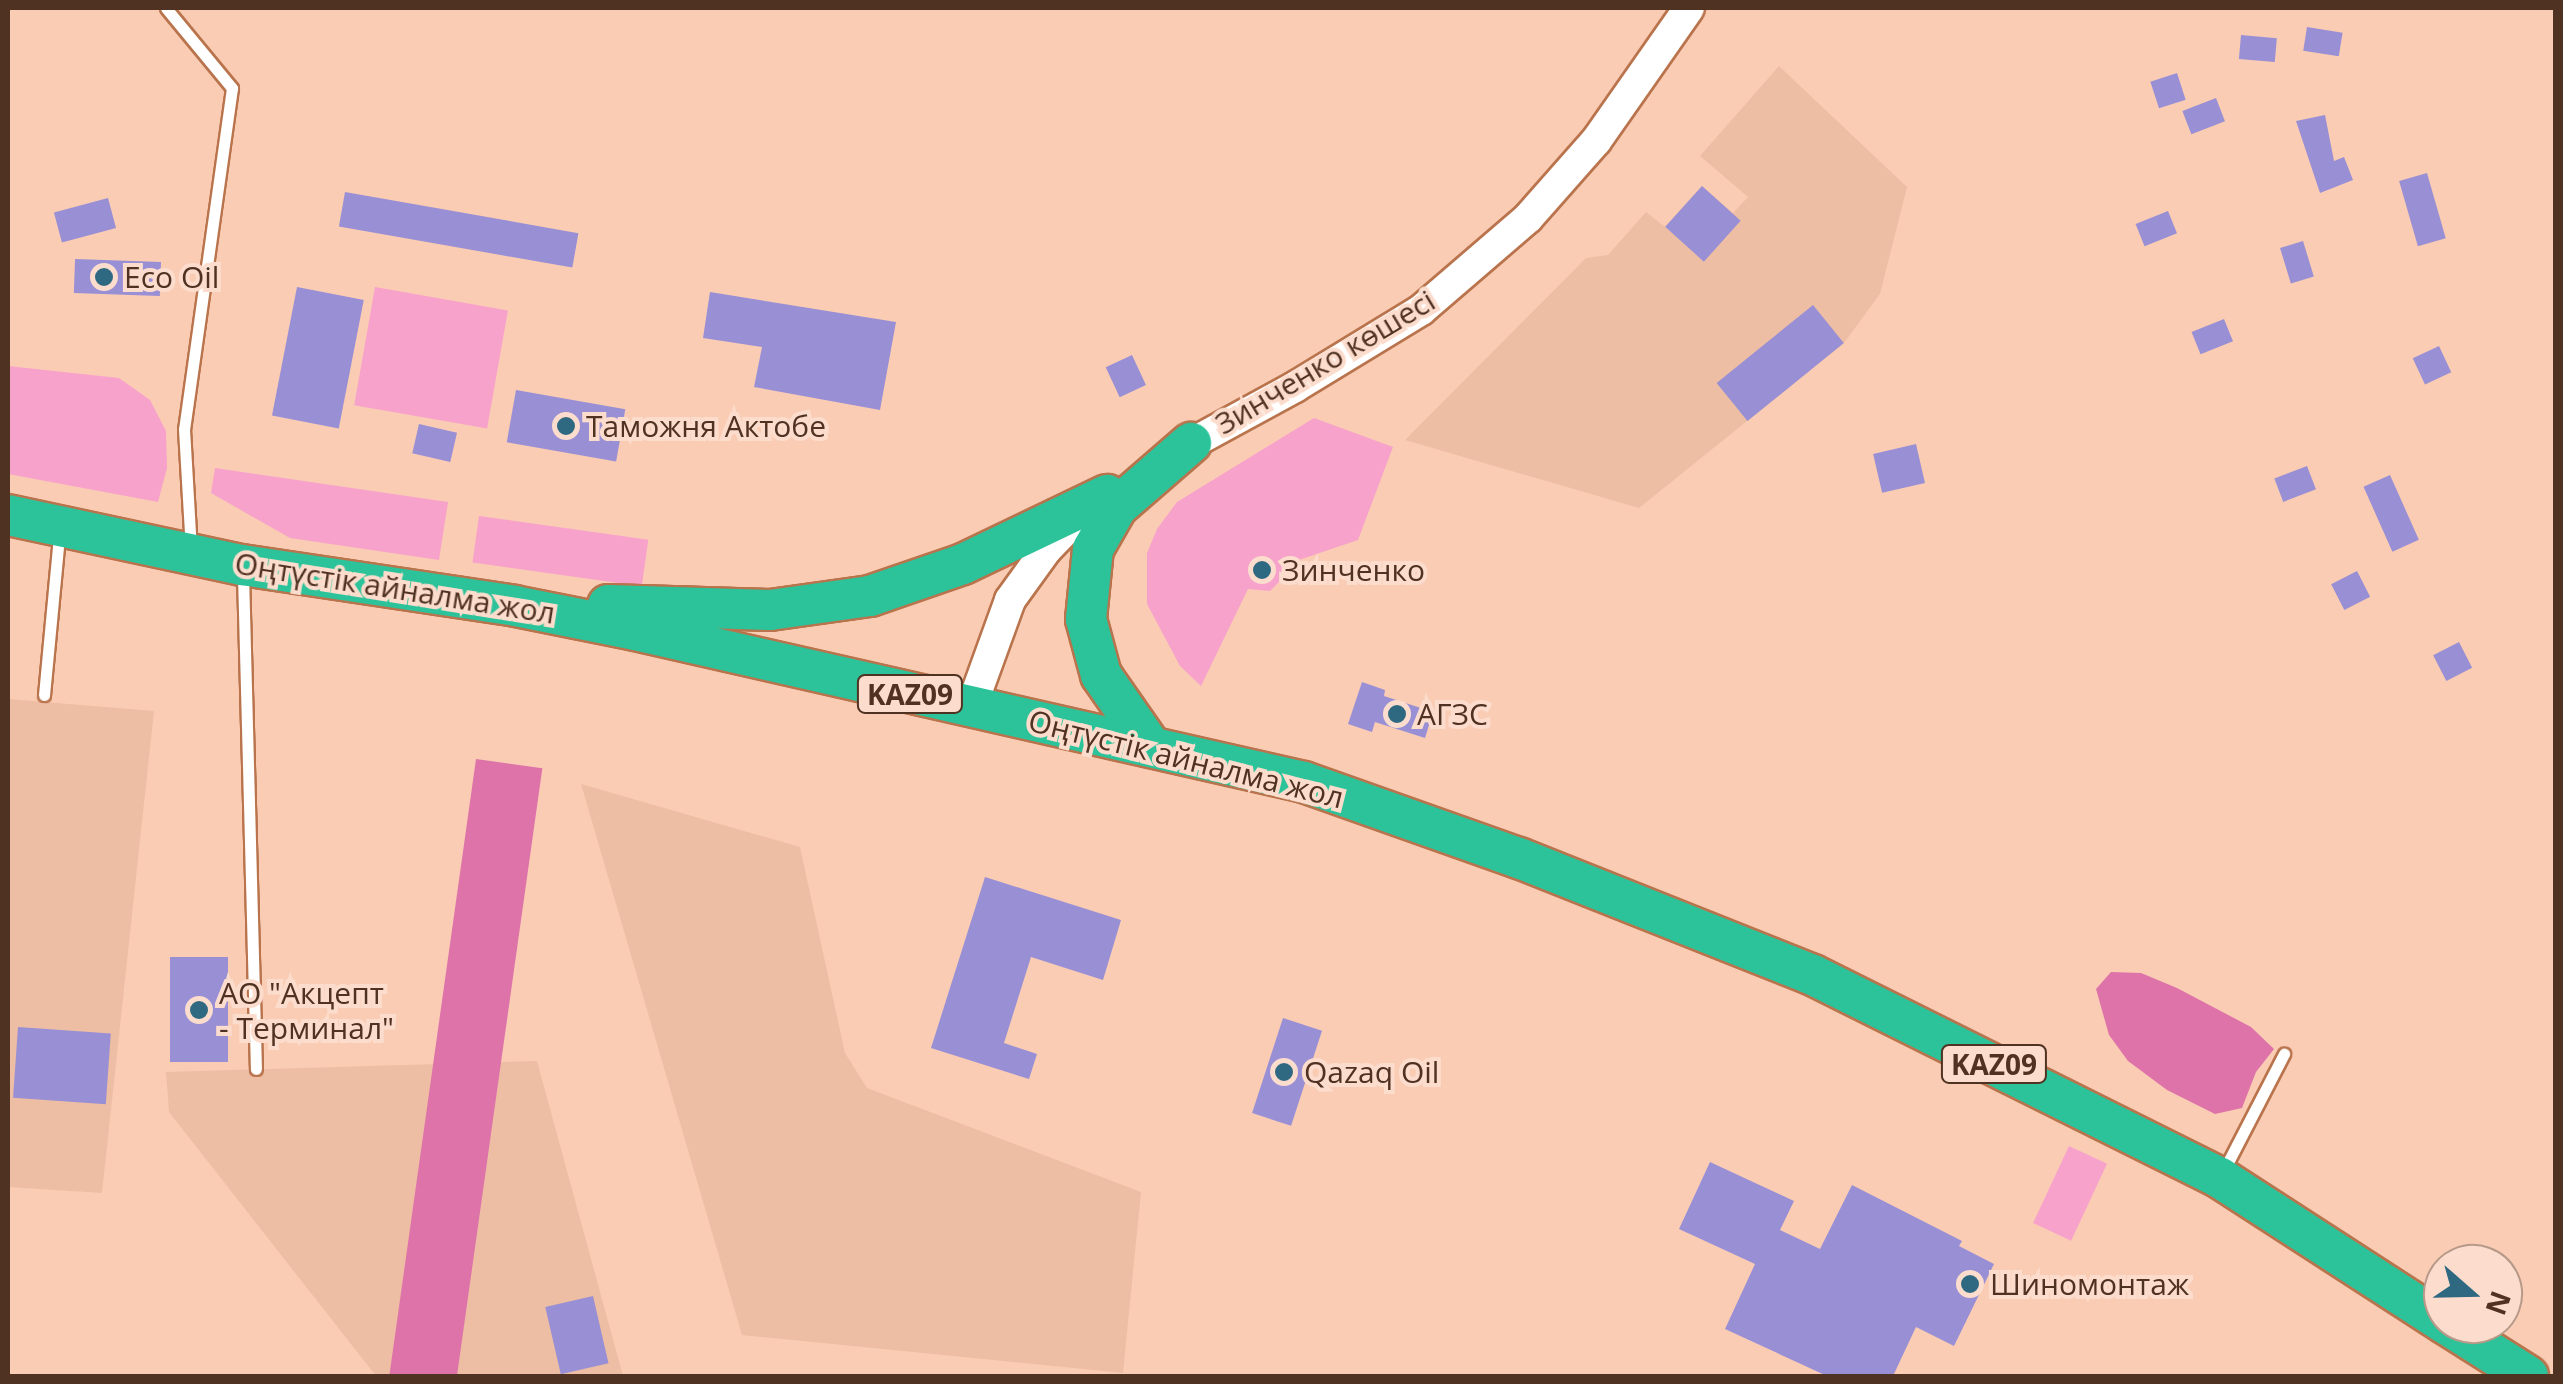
<!DOCTYPE html>
<meta charset="utf-8">
<style>
body{margin:0}
#map{position:relative;width:2563px;height:1384px;overflow:hidden;background:#faccb4;font-family:"Open Sans",sans-serif}
div>[style]{position:absolute}
.built>*{inset:0;background:#eebea4}
.green>*{inset:0;background:#f7a2cb;transform-origin:0 0}
.forest>*{inset:0;background:#de73aa;transform-origin:0 0}
.building>*{inset:0;background:#988fd5;transform-origin:0 0}
.roads{filter:drop-shadow(2px 0 #b9744d) drop-shadow(-2px 0 #b9744d) drop-shadow(0 2px #b9744d) drop-shadow(0 -2px #b9744d)}
.lane>*{height:11px;margin:-5.5px;padding:0 5.5px;transform-origin:5.5px;border-radius:5.5px;background:#fff}
.secondary>*{height:30px;margin:-15px;padding:0 15px;transform-origin:15px;border-radius:15px;background:#fff}
.highway>*{height:40px;margin:-20px;padding:0 20px;transform-origin:20px;border-radius:20px;background:#2cc39a}
.dots>*{width:28px;height:28px;translate:-50% -50%;box-sizing:border-box;border:5px solid #fcddcd;border-radius:50%}
span{translate:-50% -50%;white-space:nowrap;text-align:center;line-height:1.15;-webkit-text-stroke:8px #fcddcd;paint-order:stroke}
.shield-label span{padding:2px 8px;background:#fcddcd;border:2px solid;border-radius:8px;-webkit-text-stroke-width:0}
.shield-label{font-size:28px;color:#503222;font-weight:700}
.poi-label{font-size:30px;color:#503222}
.left{translate:0 -50%;text-align:left}
.street-label{font-size:30px;color:#503222}
.frame{position:absolute;inset:0;border:10px solid #503222;pointer-events:none}
.north{position:absolute;left:2423px;top:1244px;width:100px;height:100px;box-sizing:border-box;background:#fcddcd;border:2px solid #b79989;border-radius:50%;rotate:110deg;font-size:28px;font-weight:700;line-height:40px;text-align:center;color:#503222}
.north::after{content:'';display:block;margin:auto;width:35px;height:45px;background:#2f6881;clip-path:polygon(50% 0,100% 100%,50% 72%,0 100%)}
</style>
<div id="map">
<div class="built">
<i style="clip-path:polygon(1779px 66px,1907px 187px,1880px 294px,1844px 343px,1639px 508px,1405px 440px,1586px 258px,1608px 255px,1646px 212px,1665px 227px,1702px 186px,1733px 213px,1748px 197px,1700px 156px)"></i>
<i style="clip-path:polygon(8px 699px,154px 711px,102px 1193px,8px 1187px)"></i>
<i style="clip-path:polygon(581px 784px,800px 847px,845px 1053px,867px 1088px,1141px 1192px,1123px 1373px,742px 1335px)"></i>
<i style="clip-path:polygon(537px 1061px,623px 1376px,376px 1376px,169px 1112px,166px 1072px)"></i>
</div>
<div class="green">
<i style="left:375px;top:287px;width:135px;height:120px;rotate:10deg"></i>
<i style="clip-path:polygon(8px 366px,119px 378px,150px 400px,166px 431px,167px 468px,158px 502px,8px 474px)"></i>
<i style="clip-path:polygon(1314px 418px,1393px 447px,1358px 540px,1284px 565px,1281px 580px,1270px 591px,1248px 589px,1201px 686px,1180px 666px,1147px 604px,1147px 553px,1157px 529px,1177px 502px)"></i>
<i style="clip-path:polygon(215px 468px,448px 502px,439px 560px,290px 538px,211px 493px)"></i>
<i style="left:479px;top:516px;width:171px;height:47px;rotate:8deg"></i>
<i style="left:2069px;top:1146px;width:42px;height:85px;rotate:25deg"></i>
</div>
<div class="forest">
<i style="left:476px;top:759px;width:67px;height:638px;rotate:8deg"></i>
<i style="clip-path:polygon(2111px 972px,2141px 973px,2177px 988px,2251px 1027px,2274px 1049px,2256px 1072px,2242px 1108px,2215px 1114px,2167px 1090px,2128px 1061px,2109px 1035px,2096px 989px)"></i>
</div>
<div class="building">
<i style="left:2307px;top:27px;width:36px;height:24px;rotate:9deg"></i>
<i style="left:2241px;top:35px;width:36px;height:24px;rotate:5deg"></i>
<i style="left:2177px;top:73px;width:28px;height:28px;rotate:72deg"></i>
<i style="left:2216px;top:98px;width:25px;height:36px;rotate:69deg"></i>
<i style="clip-path:polygon(2325px 115px,2334px 161px,2344px 157px,2353px 180px,2320px 193px,2296px 121px)"></i>
<i style="left:2427px;top:173px;width:68px;height:29px;rotate:74deg"></i>
<i style="left:1702px;top:186px;width:52px;height:55px;rotate:42deg"></i>
<i style="left:345px;top:192px;width:237px;height:35px;rotate:10deg"></i>
<i style="left:108px;top:198px;width:31px;height:56px;rotate:75deg"></i>
<i style="left:2168px;top:211px;width:24px;height:35px;rotate:68deg"></i>
<i style="left:2303px;top:241px;width:37px;height:24px;rotate:73deg"></i>
<i style="left:161px;top:262px;width:34px;height:86px;rotate:92deg"></i>
<i style="left:297px;top:287px;width:68px;height:131px;rotate:11deg"></i>
<i style="clip-path:polygon(710px 292px,896px 322px,880px 410px,754px 387px,762px 347px,703px 338px)"></i>
<i style="left:1813px;top:305px;width:49px;height:124px;rotate:51deg"></i>
<i style="left:2224px;top:319px;width:24px;height:35px;rotate:68deg"></i>
<i style="left:2439px;top:346px;width:29px;height:29px;rotate:65deg"></i>
<i style="left:1132px;top:355px;width:33px;height:29px;rotate:65deg"></i>
<i style="left:516px;top:390px;width:111px;height:53px;rotate:10deg"></i>
<i style="left:419px;top:424px;width:39px;height:30px;rotate:13deg"></i>
<i style="left:1916px;top:444px;width:40px;height:44px;rotate:77deg"></i>
<i style="left:2307px;top:466px;width:25px;height:35px;rotate:69deg"></i>
<i style="left:2390px;top:475px;width:71px;height:29px;rotate:66deg"></i>
<i style="left:2357px;top:571px;width:29px;height:29px;rotate:63deg"></i>
<i style="left:2459px;top:642px;width:29px;height:29px;rotate:63deg"></i>
<i style="clip-path:polygon(1362px 682px,1385px 690px,1384px 696px,1433px 712px,1425px 738px,1375px 722px,1372px 732px,1348px 724px)"></i>
<i style="clip-path:polygon(985px 877px,1121px 920px,1103px 980px,1031px 957px,1004px 1043px,1037px 1054px,1029px 1079px,931px 1048px)"></i>
<i style="left:170px;top:957px;width:58px;height:105px"></i>
<i style="left:1283px;top:1018px;width:41px;height:100px;rotate:18deg"></i>
<i style="left:18px;top:1027px;width:93px;height:71px;rotate:4deg"></i>
<i style="clip-path:polygon(1710px 1162px,1794px 1201px,1780px 1230px,1820px 1249px,1852px 1185px,1962px 1241px,1959px 1246px,1994px 1264px,1954px 1346px,1916px 1327px,1893px 1376px,1827px 1376px,1725px 1329px,1755px 1264px,1679px 1229px)"></i>
<i style="left:593px;top:1296px;width:69px;height:49px;rotate:77deg"></i>
</div>
<div class="roads">
<div class="lane">
<i style="left:166px;top:8px;width:104px;rotate:50.5deg"></i>
<i style="left:232px;top:88px;width:344px;rotate:98deg"></i>
<i style="left:184px;top:429px;width:120px;rotate:86.7deg"></i>
<i style="left:243px;top:574px;width:495px;rotate:88.5deg"></i>
<i style="left:44px;top:695px;width:161px;rotate:-84.6deg"></i>
<i style="left:2224px;top:1170px;width:131px;rotate:-62.7deg"></i>
</div>
<div class="secondary">
<i style="left:1174px;top:453px;width:138px;rotate:-28.6deg"></i>
<i style="left:1295px;top:387px;width:148px;rotate:-31.4deg"></i>
<i style="left:1421px;top:310px;width:141px;rotate:-40.7deg"></i>
<i style="left:1528px;top:218px;width:103px;rotate:-48.6deg"></i>
<i style="left:1596px;top:141px;width:162px;rotate:-55deg"></i>
<i style="left:971px;top:708px;width:115px;rotate:-70.1deg"></i>
<i style="left:1010px;top:600px;width:62px;rotate:-54.2deg"></i>
<i style="left:1046px;top:550px;width:50px;rotate:-45.8deg"></i>
</div>
<div class="highway">
<i style="left:8px;top:515px;width:239px;rotate:12.1deg"></i>
<i style="left:242px;top:565px;width:276px;rotate:8.5deg"></i>
<i style="left:515px;top:606px;width:122px;rotate:11.3deg"></i>
<i style="left:635px;top:630px;width:686px;rotate:12.8deg"></i>
<i style="left:1304px;top:782px;width:228px;rotate:19.5deg"></i>
<i style="left:1519px;top:858px;width:316px;rotate:21.7deg"></i>
<i style="left:1813px;top:975px;width:455px;rotate:26.5deg"></i>
<i style="left:2220px;top:1178px;width:265px;rotate:32.9deg"></i>
<i style="left:608px;top:605px;width:162px;rotate:1.8deg"></i>
<i style="left:770px;top:610px;width:101px;rotate:-8deg"></i>
<i style="left:870px;top:596px;width:98px;rotate:-19deg"></i>
<i style="left:963px;top:564px;width:160px;rotate:-25.6deg"></i>
<i style="left:1149px;top:744px;width:84px;rotate:-124.8deg"></i>
<i style="left:1101px;top:675px;width:58px;rotate:-105deg"></i>
<i style="left:1086px;top:619px;width:70px;rotate:-84.3deg"></i>
<i style="left:1093px;top:549px;width:48px;rotate:-60.3deg"></i>
<i style="left:1117px;top:507px;width:98px;rotate:-40.9deg"></i>
<i style="left:2446px;top:1324px;width:97px;rotate:32.4deg"></i>
</div>
</div>
<div class="dots">
<i style="left:104px;top:277px;background:#2f6881"></i>
<i style="left:566px;top:426px;background:#2f6881"></i>
<i style="left:1262px;top:570px;background:#2f6881"></i>
<i style="left:1397px;top:714px;background:#2f6881"></i>
<i style="left:199px;top:1010px;background:#2f6881"></i>
<i style="left:1284px;top:1072px;background:#2f6881"></i>
<i style="left:1970px;top:1284px;background:#2f6881"></i>
</div>
<div class="shield-label">
<span style="left:910px;top:694px">KAZ09</span>
<span style="left:1994px;top:1064px">KAZ09</span>
</div>
<div class="poi-label">
<span class="left" style="left:124px;top:277px">Eco Oil</span>
<span class="left" style="left:586px;top:426px">Таможня Актобе</span>
<span class="left" style="left:1282px;top:570px">Зинченко</span>
<span class="left" style="left:1417px;top:714px">АГЗС</span>
<span class="left" style="left:219px;top:1010px">АО "Акцепт<br>- Терминал"</span>
<span class="left" style="left:1304px;top:1072px">Qazaq Oil</span>
<span class="left" style="left:1990px;top:1284px">Шиномонтаж</span>
</div>
<div class="street-label">
<span style="left:1325px;top:362px;rotate:-31deg">Зинченко көшесі</span>
<span style="left:395px;top:588px;rotate:9deg">Оңтүстік айналма жол</span>
<span style="left:1186px;top:759px;rotate:14deg">Оңтүстік айналма жол</span>
</div>
<div class="frame"></div>
<div class="north">N</div>
</div>
